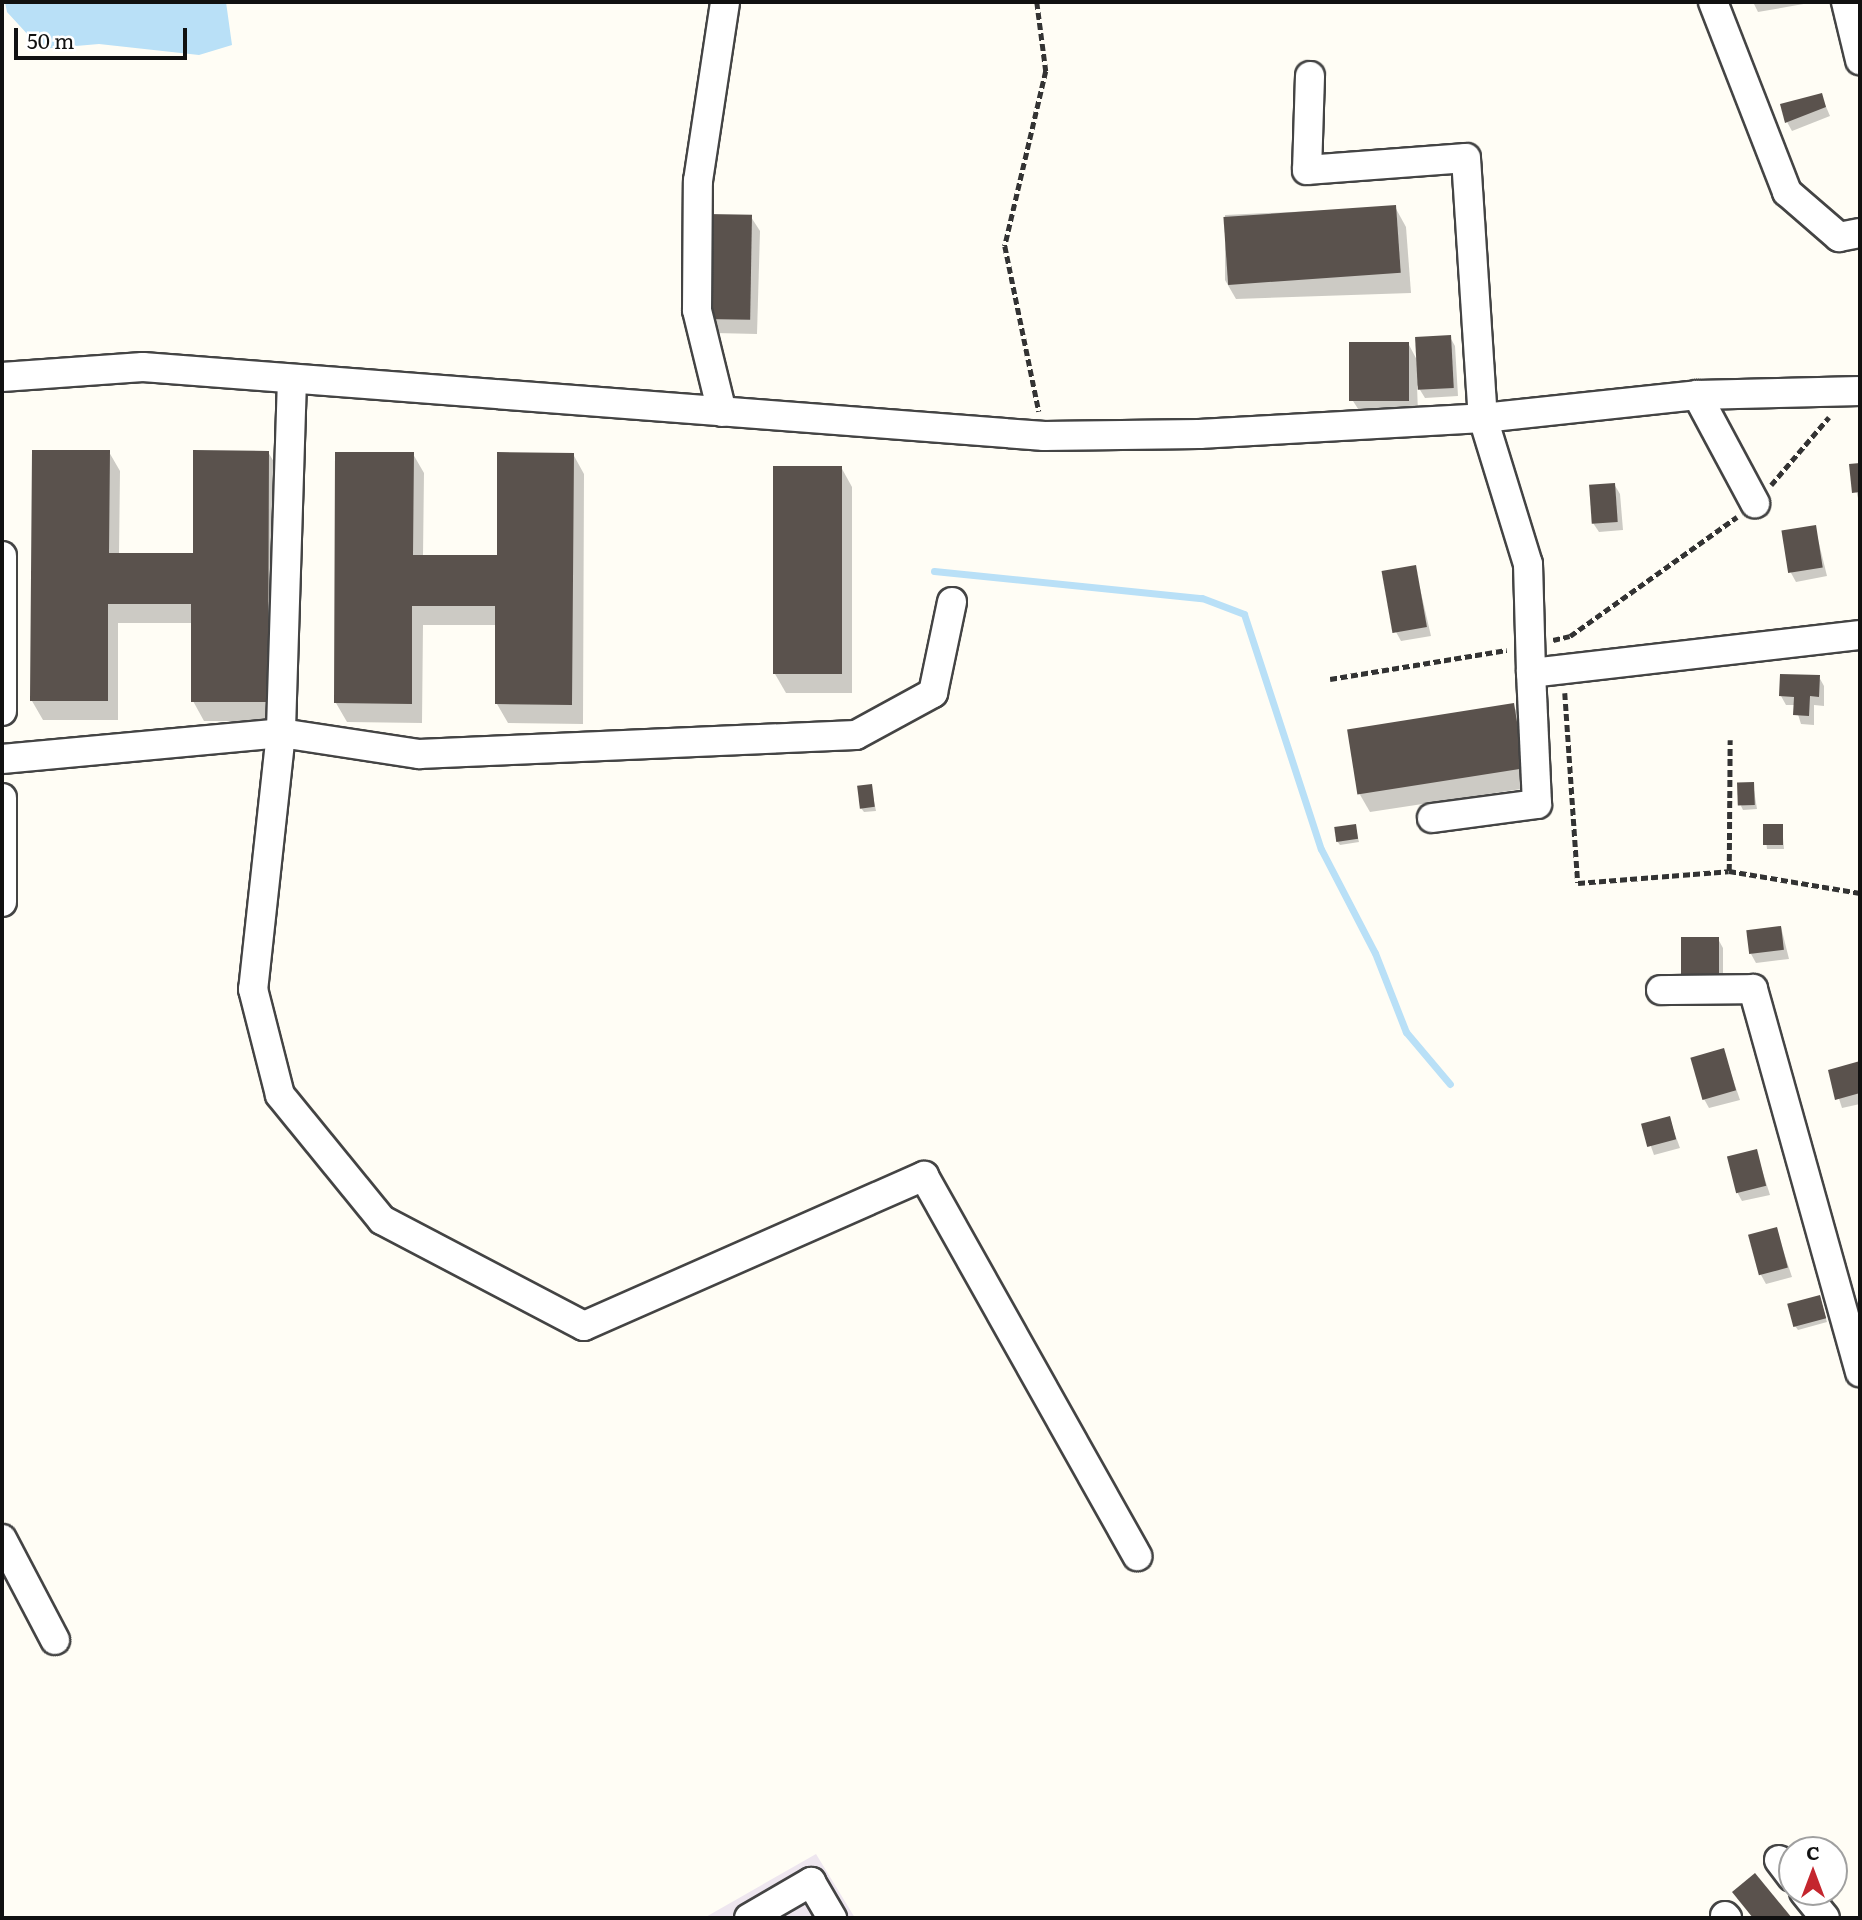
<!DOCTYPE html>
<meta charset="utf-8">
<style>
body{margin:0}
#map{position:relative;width:1862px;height:1920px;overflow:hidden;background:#fffdf5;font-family:Literata,serif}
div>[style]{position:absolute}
.industrial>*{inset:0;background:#eee6ef}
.water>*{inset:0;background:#b9e0f7}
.shadow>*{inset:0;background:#0003}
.stream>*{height:7px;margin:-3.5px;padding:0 3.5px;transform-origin:3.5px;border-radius:3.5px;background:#b9e0f7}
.building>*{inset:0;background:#5a524d;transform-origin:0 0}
.path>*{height:4.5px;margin-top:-2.25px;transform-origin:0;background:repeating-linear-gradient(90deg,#333 0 7px,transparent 0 10.5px)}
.roads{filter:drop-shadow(2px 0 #444) drop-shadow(-2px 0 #444) drop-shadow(0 2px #444) drop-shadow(0 -2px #444)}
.minor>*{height:28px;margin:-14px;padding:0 14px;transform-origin:14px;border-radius:14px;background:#fff}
span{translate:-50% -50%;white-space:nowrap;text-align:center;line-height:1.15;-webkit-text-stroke:7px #fff;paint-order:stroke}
.frame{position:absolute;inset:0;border:4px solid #111;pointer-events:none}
.north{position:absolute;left:1778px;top:1836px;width:70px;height:70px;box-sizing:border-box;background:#fff;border:2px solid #a0a0a0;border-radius:50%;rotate:0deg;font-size:19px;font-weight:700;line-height:28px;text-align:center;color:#111}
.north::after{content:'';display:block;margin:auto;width:24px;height:32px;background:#c4262e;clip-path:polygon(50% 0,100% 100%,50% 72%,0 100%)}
.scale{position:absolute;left:14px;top:28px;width:173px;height:32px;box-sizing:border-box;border:4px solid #111;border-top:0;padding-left:9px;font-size:21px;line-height:24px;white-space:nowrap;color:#111;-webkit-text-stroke:5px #fff;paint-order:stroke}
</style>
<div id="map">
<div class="industrial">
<i style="clip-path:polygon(816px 1854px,855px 1918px,704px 1918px)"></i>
</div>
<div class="water">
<i style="clip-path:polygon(5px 2px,226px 2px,232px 45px,199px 55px,99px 44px,41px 49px,7px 12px)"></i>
</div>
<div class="shadow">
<i style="clip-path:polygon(1815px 2px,1758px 12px,1753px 2px)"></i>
<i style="clip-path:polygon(1821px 95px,1830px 116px,1792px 131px,1787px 122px)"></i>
<i style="clip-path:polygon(1395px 207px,1406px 227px,1411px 293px,1236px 299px,1225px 280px,1225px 215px)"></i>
<i style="clip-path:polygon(751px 217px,760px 231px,757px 334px,715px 333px,707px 318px)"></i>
<i style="clip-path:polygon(1450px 337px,1455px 346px,1458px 396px,1425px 398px,1417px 385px,1418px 413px,1362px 415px,1353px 401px,1408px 343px,1418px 362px)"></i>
<i style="clip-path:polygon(109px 452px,120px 471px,119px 555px,194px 555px,268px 452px,280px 472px,278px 721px,204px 721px,193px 701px,193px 623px,118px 623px,118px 720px,43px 720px,32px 701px)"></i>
<i style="clip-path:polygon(413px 454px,424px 473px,423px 556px,498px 557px,573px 454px,584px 474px,583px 724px,508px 723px,497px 704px,497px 625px,423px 625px,422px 723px,347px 722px,336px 703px)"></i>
<i style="clip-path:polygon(1860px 465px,1860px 502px,1859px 502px,1850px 466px)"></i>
<i style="clip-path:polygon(841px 467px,852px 487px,852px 693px,786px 693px,775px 674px)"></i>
<i style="clip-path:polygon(1614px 484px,1620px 494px,1623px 530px,1599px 532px,1593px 523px,1591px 486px)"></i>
<i style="clip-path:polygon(1815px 527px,1827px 576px,1796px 582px,1791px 573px)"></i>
<i style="clip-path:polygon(1415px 567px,1431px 636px,1401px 641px,1396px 632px)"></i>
<i style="clip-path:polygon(1819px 677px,1824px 686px,1824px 706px,1814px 705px,1814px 725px,1801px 724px,1795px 705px,1786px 705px,1781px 696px)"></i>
<i style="clip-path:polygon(1513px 705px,1524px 725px,1534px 787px,1370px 812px,1359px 793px)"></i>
<i style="clip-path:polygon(1753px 784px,1757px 809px,1743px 810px,1741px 806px)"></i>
<i style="clip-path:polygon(871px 786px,876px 811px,864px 812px,861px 808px)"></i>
<i style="clip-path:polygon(1355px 826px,1359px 842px,1340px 845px,1337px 841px)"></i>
<i style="clip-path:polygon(1764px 826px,1782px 826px,1784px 849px,1767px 849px)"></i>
<i style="clip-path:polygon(1781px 927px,1789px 959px,1756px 963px,1751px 954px)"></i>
<i style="clip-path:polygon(1718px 939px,1723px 948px,1723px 984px,1688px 984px,1683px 975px)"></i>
<i style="clip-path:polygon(1723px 1050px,1740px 1100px,1709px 1108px,1704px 1099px)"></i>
<i style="clip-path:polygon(1860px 1063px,1860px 1104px,1842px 1108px,1830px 1071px)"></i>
<i style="clip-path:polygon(1669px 1118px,1680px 1148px,1654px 1155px,1643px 1124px)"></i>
<i style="clip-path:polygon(1756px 1151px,1770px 1195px,1742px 1201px,1737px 1192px)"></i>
<i style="clip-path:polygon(1776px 1229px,1792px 1277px,1766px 1284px,1761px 1275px)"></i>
<i style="clip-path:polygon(1821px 1301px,1827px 1322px,1798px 1330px,1795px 1326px)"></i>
</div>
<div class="stream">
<i style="left:934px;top:571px;width:269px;rotate:5.8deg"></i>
<i style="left:1202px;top:598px;width:45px;rotate:20.9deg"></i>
<i style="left:1244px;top:614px;width:247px;rotate:71.9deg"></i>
<i style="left:1321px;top:849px;width:117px;rotate:62.6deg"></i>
<i style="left:1375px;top:953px;width:85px;rotate:68.6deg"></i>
<i style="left:1406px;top:1032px;width:68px;rotate:49.8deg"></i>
</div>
<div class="building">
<i style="clip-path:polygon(1822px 93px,1826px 107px,1785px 123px,1780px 104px)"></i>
<i style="left:1396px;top:205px;width:68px;height:173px;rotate:86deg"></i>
<i style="left:707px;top:214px;width:45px;height:105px;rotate:1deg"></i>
<i style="left:1451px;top:335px;width:53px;height:36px;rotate:87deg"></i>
<i style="left:1349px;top:342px;width:60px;height:59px"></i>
<i style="clip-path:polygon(32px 450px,110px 450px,109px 553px,193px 553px,193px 450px,269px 451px,268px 702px,191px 702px,191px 604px,108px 604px,108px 701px,30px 701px)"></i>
<i style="clip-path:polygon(335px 452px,414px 452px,413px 555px,497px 555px,497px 452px,574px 453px,572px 705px,495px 704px,495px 606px,412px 606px,412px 704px,334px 703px)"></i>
<i style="clip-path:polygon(1860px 463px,1860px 492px,1852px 493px,1849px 464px)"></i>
<i style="left:773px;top:466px;width:69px;height:208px"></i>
<i style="left:1615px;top:483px;width:39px;height:26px;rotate:86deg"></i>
<i style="left:1816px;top:525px;width:43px;height:35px;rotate:81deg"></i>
<i style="left:1416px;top:565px;width:63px;height:35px;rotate:80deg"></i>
<i style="clip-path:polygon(1780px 674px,1820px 675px,1819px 697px,1810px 696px,1809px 716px,1793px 715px,1794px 697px,1779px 696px)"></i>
<i style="left:1514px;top:703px;width:66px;height:169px;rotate:81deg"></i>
<i style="left:1754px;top:782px;width:23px;height:17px;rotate:88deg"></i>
<i style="left:872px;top:784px;width:23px;height:15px;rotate:83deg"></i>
<i style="left:1356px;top:824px;width:15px;height:22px;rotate:82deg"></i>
<i style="left:1763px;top:824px;width:20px;height:21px"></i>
<i style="left:1781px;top:926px;width:24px;height:35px;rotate:83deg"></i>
<i style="left:1681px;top:937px;width:38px;height:38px"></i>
<i style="left:1724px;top:1048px;width:44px;height:35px;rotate:74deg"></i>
<i style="clip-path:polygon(1860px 1061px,1860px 1093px,1835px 1100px,1828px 1070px)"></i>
<i style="left:1670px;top:1116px;width:24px;height:30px;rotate:75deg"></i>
<i style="left:1757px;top:1149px;width:38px;height:31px;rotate:76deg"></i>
<i style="left:1777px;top:1227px;width:42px;height:30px;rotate:75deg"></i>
<i style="left:1820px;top:1295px;width:24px;height:34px;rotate:75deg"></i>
<i style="clip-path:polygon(1755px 1873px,1792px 1918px,1753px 1918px,1732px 1892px)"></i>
</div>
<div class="path">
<i style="left:1037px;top:2px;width:70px;rotate:82.6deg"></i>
<i style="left:1046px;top:71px;width:180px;rotate:103.2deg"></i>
<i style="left:1005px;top:246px;width:169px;rotate:78.4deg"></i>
<i style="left:1771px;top:485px;width:89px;rotate:-49.5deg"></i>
<i style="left:1553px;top:640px;width:17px;rotate:-13deg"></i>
<i style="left:1570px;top:636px;width:205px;rotate:-35.5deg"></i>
<i style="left:1330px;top:679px;width:179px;rotate:-9.3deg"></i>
<i style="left:1565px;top:693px;width:190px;rotate:86.1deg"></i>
<i style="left:1578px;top:883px;width:151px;rotate:-4.5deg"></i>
<i style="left:1729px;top:871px;width:133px;rotate:9.5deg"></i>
<i style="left:1729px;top:871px;width:131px;rotate:-89.6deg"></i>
</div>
<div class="roads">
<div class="minor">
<i style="left:1713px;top:2px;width:204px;rotate:68.7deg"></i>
<i style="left:1787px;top:192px;width:69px;rotate:40.9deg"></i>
<i style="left:1839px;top:237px;width:21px;rotate:-11deg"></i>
<i style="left:1846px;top:2px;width:60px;rotate:76.4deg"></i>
<i style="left:1310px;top:76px;width:94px;rotate:91.8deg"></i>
<i style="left:1307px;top:170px;width:159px;rotate:-4.3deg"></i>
<i style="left:1466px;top:158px;width:261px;rotate:86.3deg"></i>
<i style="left:1483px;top:418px;width:153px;rotate:72.9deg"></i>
<i style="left:1528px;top:564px;width:109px;rotate:88.4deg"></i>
<i style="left:1531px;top:673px;width:331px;rotate:-6.6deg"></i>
<i style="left:2px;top:377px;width:141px;rotate:-4.1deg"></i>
<i style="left:143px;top:367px;width:904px;rotate:4.38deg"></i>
<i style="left:1044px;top:436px;width:155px;rotate:-0.7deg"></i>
<i style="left:1199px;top:434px;width:284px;rotate:-3.2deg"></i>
<i style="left:1483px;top:418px;width:215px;rotate:-6.1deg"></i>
<i style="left:1697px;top:395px;width:163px;rotate:-1.4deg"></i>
<i style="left:292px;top:379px;width:354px;rotate:91.8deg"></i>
<i style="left:281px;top:733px;width:140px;rotate:8.7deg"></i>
<i style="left:419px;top:754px;width:437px;rotate:-2.5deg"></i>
<i style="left:856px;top:735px;width:88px;rotate:-28.6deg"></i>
<i style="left:933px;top:693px;width:93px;rotate:-78.2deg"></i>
<i style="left:1697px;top:395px;width:123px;rotate:61.8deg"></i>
<i style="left:722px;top:412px;width:105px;rotate:-103.8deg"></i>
<i style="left:697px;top:310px;width:129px;rotate:-89.6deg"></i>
<i style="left:698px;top:181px;width:181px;rotate:-81.4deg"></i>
<i style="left:2px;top:556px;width:155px;rotate:90deg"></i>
<i style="left:2px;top:759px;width:280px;rotate:-5.3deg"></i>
<i style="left:281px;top:733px;width:258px;rotate:96.2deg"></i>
<i style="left:253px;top:989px;width:109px;rotate:75.7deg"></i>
<i style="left:280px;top:1095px;width:161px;rotate:50.8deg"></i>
<i style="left:382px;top:1220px;width:228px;rotate:27.7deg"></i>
<i style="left:584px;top:1326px;width:372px;rotate:-23.8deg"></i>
<i style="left:924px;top:1176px;width:436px;rotate:60.7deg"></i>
<i style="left:2px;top:798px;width:104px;rotate:90deg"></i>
<i style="left:1432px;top:818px;width:106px;rotate:-7.6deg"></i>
<i style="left:1537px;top:804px;width:131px;rotate:-92.6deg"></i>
<i style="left:1661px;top:990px;width:92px;rotate:-0.6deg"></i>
<i style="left:1753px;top:989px;width:398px;rotate:74.4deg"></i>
<i style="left:2px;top:1539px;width:114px;rotate:62.3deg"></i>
<i style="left:1779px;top:1860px;width:21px;rotate:53deg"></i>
<i style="left:1804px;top:1892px;width:33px;rotate:51deg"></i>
<i style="left:1725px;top:1916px;width:3px;rotate:45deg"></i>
<i style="left:749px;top:1918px;width:72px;rotate:-30.1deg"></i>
<i style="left:811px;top:1882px;width:42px;rotate:59.7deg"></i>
</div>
</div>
<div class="frame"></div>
<div class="north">С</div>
<div class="scale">50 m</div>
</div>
